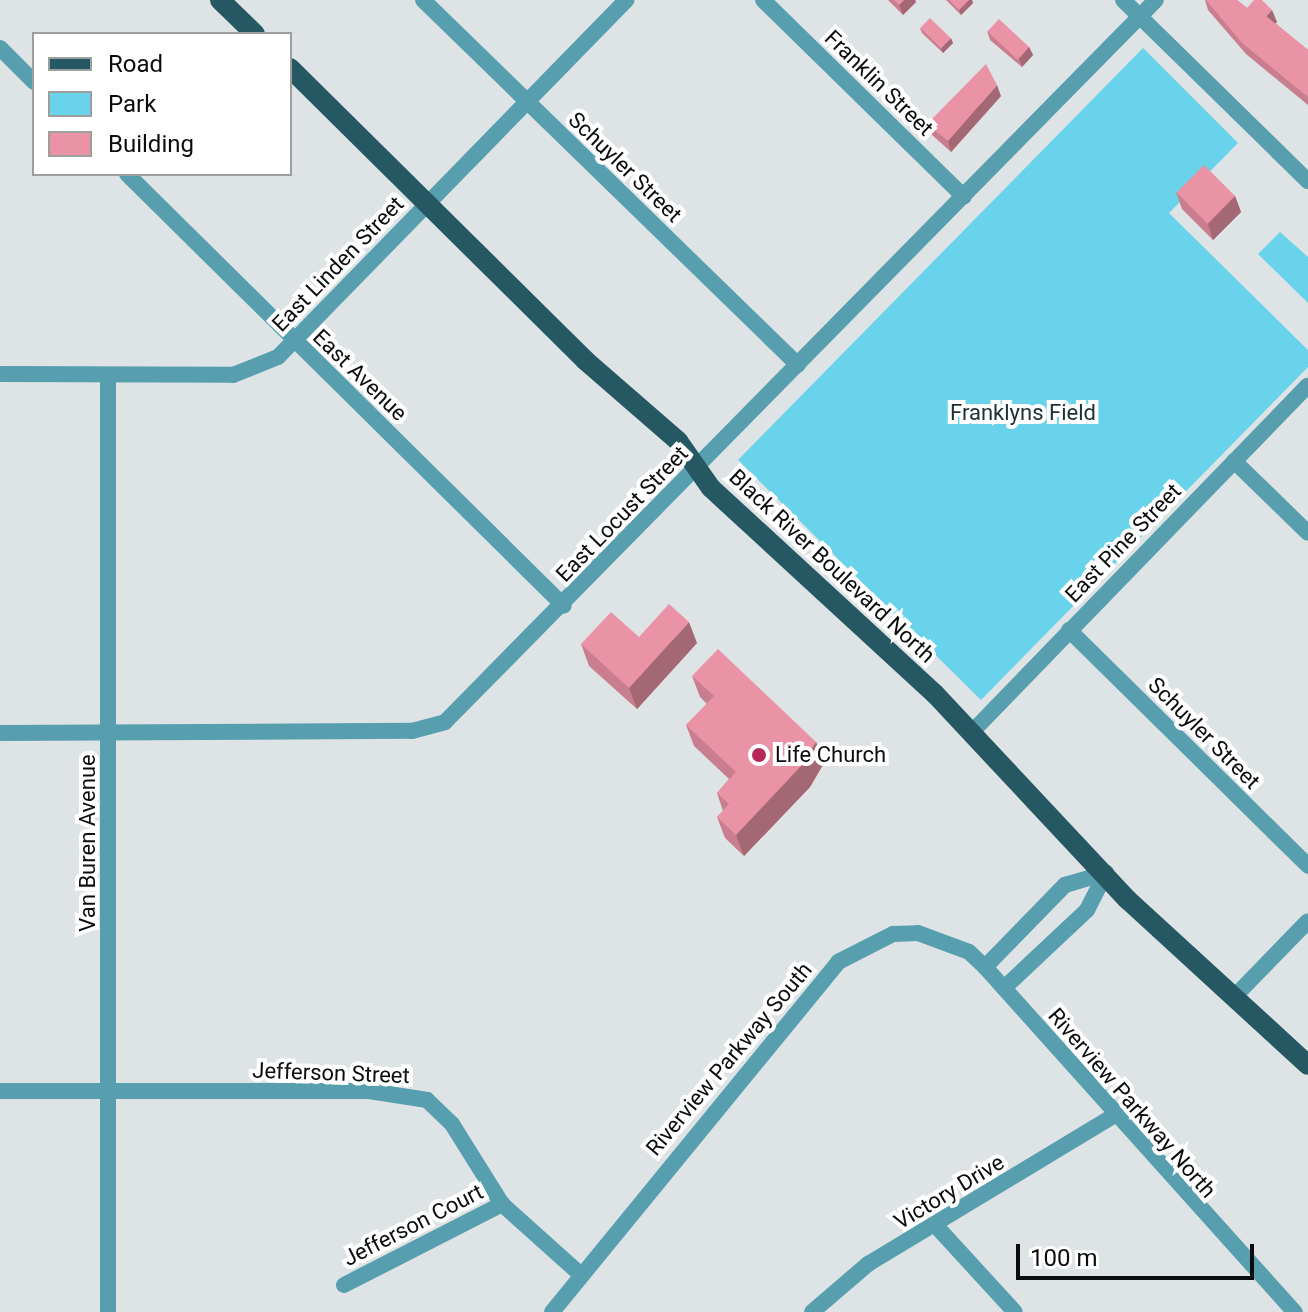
<!DOCTYPE html>
<style>
body{margin:0}
#map{position:relative;width:1308px;height:1312px;overflow:hidden;background:#dee4e6;font-family:Roboto,sans-serif}
div>[style]{position:absolute}
.green>*{inset:0;background:#6ad3ec}
.minor>*{height:16px;margin:-8px;padding:0 8px;transform-origin:8px;border-radius:8px;background:#579eaf}
.major>*{height:20px;margin:-10px;padding:0 10px;transform-origin:10px;border-radius:10px;background:#265863}
.wall>*{inset:0;background:#c97e8f}
.shaded-wall>*{inset:0;background:#a46774}
.building>*{inset:0;background:#ea93a6;transform-origin:0 0}
.dots>*{width:22px;height:22px;translate:-50% -50%;box-sizing:border-box;border:4px solid #fff;border-radius:50%}
span{translate:-50% -50%;white-space:nowrap;text-align:center;line-height:1.15;-webkit-text-stroke:8px #fff;paint-order:stroke}
.street-label{font-size:22px;color:#0a0c0d}
.park-label{font-size:22px;color:#1b2f34}
.poi-label{font-size:22px;color:#0a0c0d}
.left{translate:0 -50%;text-align:left}
.legend{position:absolute;left:32px;top:32px;width:260px;height:144px;box-sizing:border-box;background:#fff;border:2px solid #9d9e9e;margin:0;padding:10px 14px;list-style:none;font-size:24px;color:#0a0c0d}
.legend li{display:flex;align-items:center;gap:16px;height:40px}
.legend b{width:40px;border:2px solid #9d9e9e}
.scale{position:absolute;left:1016px;top:1244px;width:238px;height:36px;box-sizing:border-box;border:4px solid #0a0c0d;border-top:0;padding-left:10px;font-size:24px;line-height:28px;white-space:nowrap;color:#0a0c0d;-webkit-text-stroke:6px #fff;paint-order:stroke}
</style>
<div id="map">
<div class="green">
<i style="clip-path:polygon(1143px 48px,1238px 143px,1169px 213px,1308px 350px,1308px 367px,981px 700px,738px 460px)"></i>
<i style="clip-path:polygon(1280px 232px,1308px 257px,1308px 303px,1258px 254px)"></i>
</div>
<div class="minor">
<i style="left:423px;top:0;width:523px;rotate:44.23deg"></i>
<i style="left:763px;top:0;width:281px;rotate:44.4deg"></i>
<i style="left:1123px;top:0;width:259px;rotate:44.4deg"></i>
<i style="left:0;top:48px;width:48px;rotate:45deg"></i>
<i style="left:127px;top:174px;width:614px;rotate:44.67deg"></i>
<i style="left:0;top:374px;width:233px;rotate:0.2deg"></i>
<i style="left:233px;top:375px;width:48px;rotate:-21.8deg"></i>
<i style="left:278px;top:357px;width:499px;rotate:-45.7deg"></i>
<i style="left:1234px;top:461px;width:103px;rotate:44.2deg"></i>
<i style="left:1069px;top:630px;width:336px;rotate:44.6deg"></i>
<i style="left:0;top:733px;width:412px;rotate:-0.3deg"></i>
<i style="left:412px;top:731px;width:34px;rotate:-15deg"></i>
<i style="left:445px;top:722px;width:1013px;rotate:-45.44deg"></i>
<i style="left:971px;top:733px;width:484px;rotate:-45.9deg"></i>
<i style="left:985px;top:967px;width:115px;rotate:-45.7deg"></i>
<i style="left:1065px;top:885px;width:43px;rotate:-16.3deg"></i>
<i style="left:1004px;top:988px;width:114px;rotate:-43.2deg"></i>
<i style="left:1087px;top:910px;width:42px;rotate:-62.8deg"></i>
<i style="left:1236px;top:995px;width:103px;rotate:-45.8deg"></i>
<i style="left:0;top:1091px;width:369px"></i>
<i style="left:369px;top:1091px;width:59px;rotate:8.8deg"></i>
<i style="left:427px;top:1100px;width:35px;rotate:44deg"></i>
<i style="left:452px;top:1124px;width:94px;rotate:58deg"></i>
<i style="left:502px;top:1204px;width:105px;rotate:41.9deg"></i>
<i style="left:937px;top:1227px;width:115px;rotate:47.5deg"></i>
<i style="left:344px;top:1285px;width:178px;rotate:-27.1deg"></i>
<i style="left:108px;top:1312px;width:937px;rotate:-90deg"></i>
<i style="left:552px;top:1312px;width:452px;rotate:-50.7deg"></i>
<i style="left:838px;top:962px;width:62px;rotate:-27deg"></i>
<i style="left:893px;top:934px;width:25px;rotate:-2deg"></i>
<i style="left:918px;top:933px;width:54px;rotate:20.4deg"></i>
<i style="left:969px;top:952px;width:22px;rotate:43deg"></i>
<i style="left:985px;top:967px;width:464px;rotate:48.1deg"></i>
<i style="left:812px;top:1312px;width:74px;rotate:-40.6deg"></i>
<i style="left:868px;top:1264px;width:286px;rotate:-31.1deg"></i>
</div>
<div class="major">
<i style="left:220px;top:0;width:49px;rotate:44.2deg"></i>
<i style="left:290px;top:68px;width:416px;rotate:44.7deg"></i>
<i style="left:586px;top:361px;width:122px;rotate:41deg"></i>
<i style="left:678px;top:441px;width:57px;rotate:54.9deg"></i>
<i style="left:711px;top:488px;width:304px;rotate:42.6deg"></i>
<i style="left:935px;top:694px;width:282px;rotate:46.9deg"></i>
<i style="left:1128px;top:900px;width:244px;rotate:42.5deg"></i>
</div>
<div class="wall">
<i style="clip-path:polygon(888px 0,915px 0,916px 2px,903px 15px)"></i>
<i style="clip-path:polygon(946px 0,972px 0,973px 3px,961px 15px)"></i>
<i style="clip-path:polygon(1205px 0,1237px 0,1247px 8px,1277px 22px,1275px 23px,1308px 50px,1308px 105px,1246px 54px,1208px 10px)"></i>
<i style="clip-path:polygon(920px 28px,953px 43px,943px 53px,922px 33px)"></i>
<i style="clip-path:polygon(987px 31px,1029px 47px,1033px 55px,1022px 67px,990px 40px)"></i>
<i style="clip-path:polygon(1001px 96px,951px 152px,931px 134px,927px 124px)"></i>
<i style="clip-path:polygon(1176px 192px,1235px 196px,1241px 212px,1213px 240px,1182px 209px)"></i>
<i style="clip-path:polygon(639px 637px,697px 643px,637px 709px,589px 666px,581px 644px)"></i>
<i style="clip-path:polygon(692px 676px,816px 742px,824px 763px,810px 787px,744px 856px,725px 838px,717px 817px,723px 811px,717px 793px,729px 779px,694px 746px,686px 725px,707px 704px,700px 697px)"></i>
</div>
<div class="shaded-wall">
<i style="clip-path:polygon(904px 0,915px 0,916px 2px,903px 15px,899px 5px)"></i>
<i style="clip-path:polygon(969px 0,972px 0,973px 3px,961px 15px,959px 10px)"></i>
<i style="clip-path:polygon(1272px 10px,1277px 22px,1271px 28px,1266px 16px)"></i>
<i style="clip-path:polygon(951px 38px,953px 43px,943px 53px,941px 48px)"></i>
<i style="clip-path:polygon(1029px 47px,1033px 55px,1022px 67px,1019px 59px)"></i>
<i style="clip-path:polygon(997px 85px,1001px 96px,951px 152px,948px 141px)"></i>
<i style="clip-path:polygon(1235px 196px,1241px 212px,1213px 240px,1208px 224px)"></i>
<i style="clip-path:polygon(689px 622px,697px 643px,637px 709px,629px 688px)"></i>
<i style="clip-path:polygon(816px 742px,824px 763px,810px 787px,744px 856px,736px 835px)"></i>
</div>
<div class="building">
<i style="clip-path:polygon(894px 0,904px 0,899px 5px)"></i>
<i style="clip-path:polygon(949px 0,969px 0,959px 10px)"></i>
<i style="clip-path:polygon(1206px 0,1237px 0,1247px 8px,1254px 0,1262px 0,1272px 10px,1266px 16px,1308px 50px,1308px 97px,1242px 43px)"></i>
<i style="left:930px;top:18px;width:29px;height:14px;rotate:44deg"></i>
<i style="left:999px;top:19px;width:41px;height:17px;rotate:43deg"></i>
<i style="clip-path:polygon(986px 64px,997px 85px,948px 141px,927px 124px)"></i>
<i style="left:1204px;top:165px;width:44px;height:39px;rotate:45deg"></i>
<i style="clip-path:polygon(669px 604px,689px 622px,629px 688px,581px 644px,611px 612px,639px 637px)"></i>
<i style="clip-path:polygon(718px 649px,816px 742px,802px 765px,736px 835px,717px 817px,729px 804px,717px 793px,736px 772px,686px 725px,714px 696px,692px 676px)"></i>
</div>
<div class="dots">
<i style="left:759px;top:755px;background:#b72859"></i>
</div>
<div class="street-label">
<span style="left:879px;top:83px;rotate:44deg">Franklin Street</span>
<span style="left:625px;top:167px;rotate:44deg">Schuyler Street</span>
<span style="left:338px;top:264px;rotate:-46deg">East Linden Street</span>
<span style="left:360px;top:375px;rotate:44deg">East Avenue</span>
<span style="left:622px;top:514px;rotate:-46deg">East Locust Street</span>
<span style="left:1123px;top:543px;rotate:-46deg">East Pine Street</span>
<span style="left:832px;top:566px;rotate:43deg">Black River Boulevard North</span>
<span style="left:1204px;top:733px;rotate:45deg">Schuyler Street</span>
<span style="left:88px;top:843px;rotate:-90deg">Van Buren Avenue</span>
<span style="left:729px;top:1059px;rotate:-50deg">Riverview Parkway South</span>
<span style="left:331px;top:1073px;rotate:2deg">Jefferson Street</span>
<span style="left:1132px;top:1103px;rotate:49deg">Riverview Parkway North</span>
<span style="left:949px;top:1192px;rotate:-31deg">Victory Drive</span>
<span style="left:413px;top:1225px;rotate:-27deg">Jefferson Court</span>
</div>
<div class="park-label">
<span style="left:1023px;top:413px">Franklyns Field</span>
</div>
<div class="poi-label">
<span class="left" style="left:775px;top:755px">Life Church</span>
</div>
<ul class="legend">
<li><b style="height:10px;background:#265863"></b>Road</li>
<li><b style="height:22px;background:#6ad3ec"></b>Park</li>
<li><b style="height:22px;background:#ea93a6"></b>Building</li>
</ul>
<div class="scale">100 m</div>
</div>
